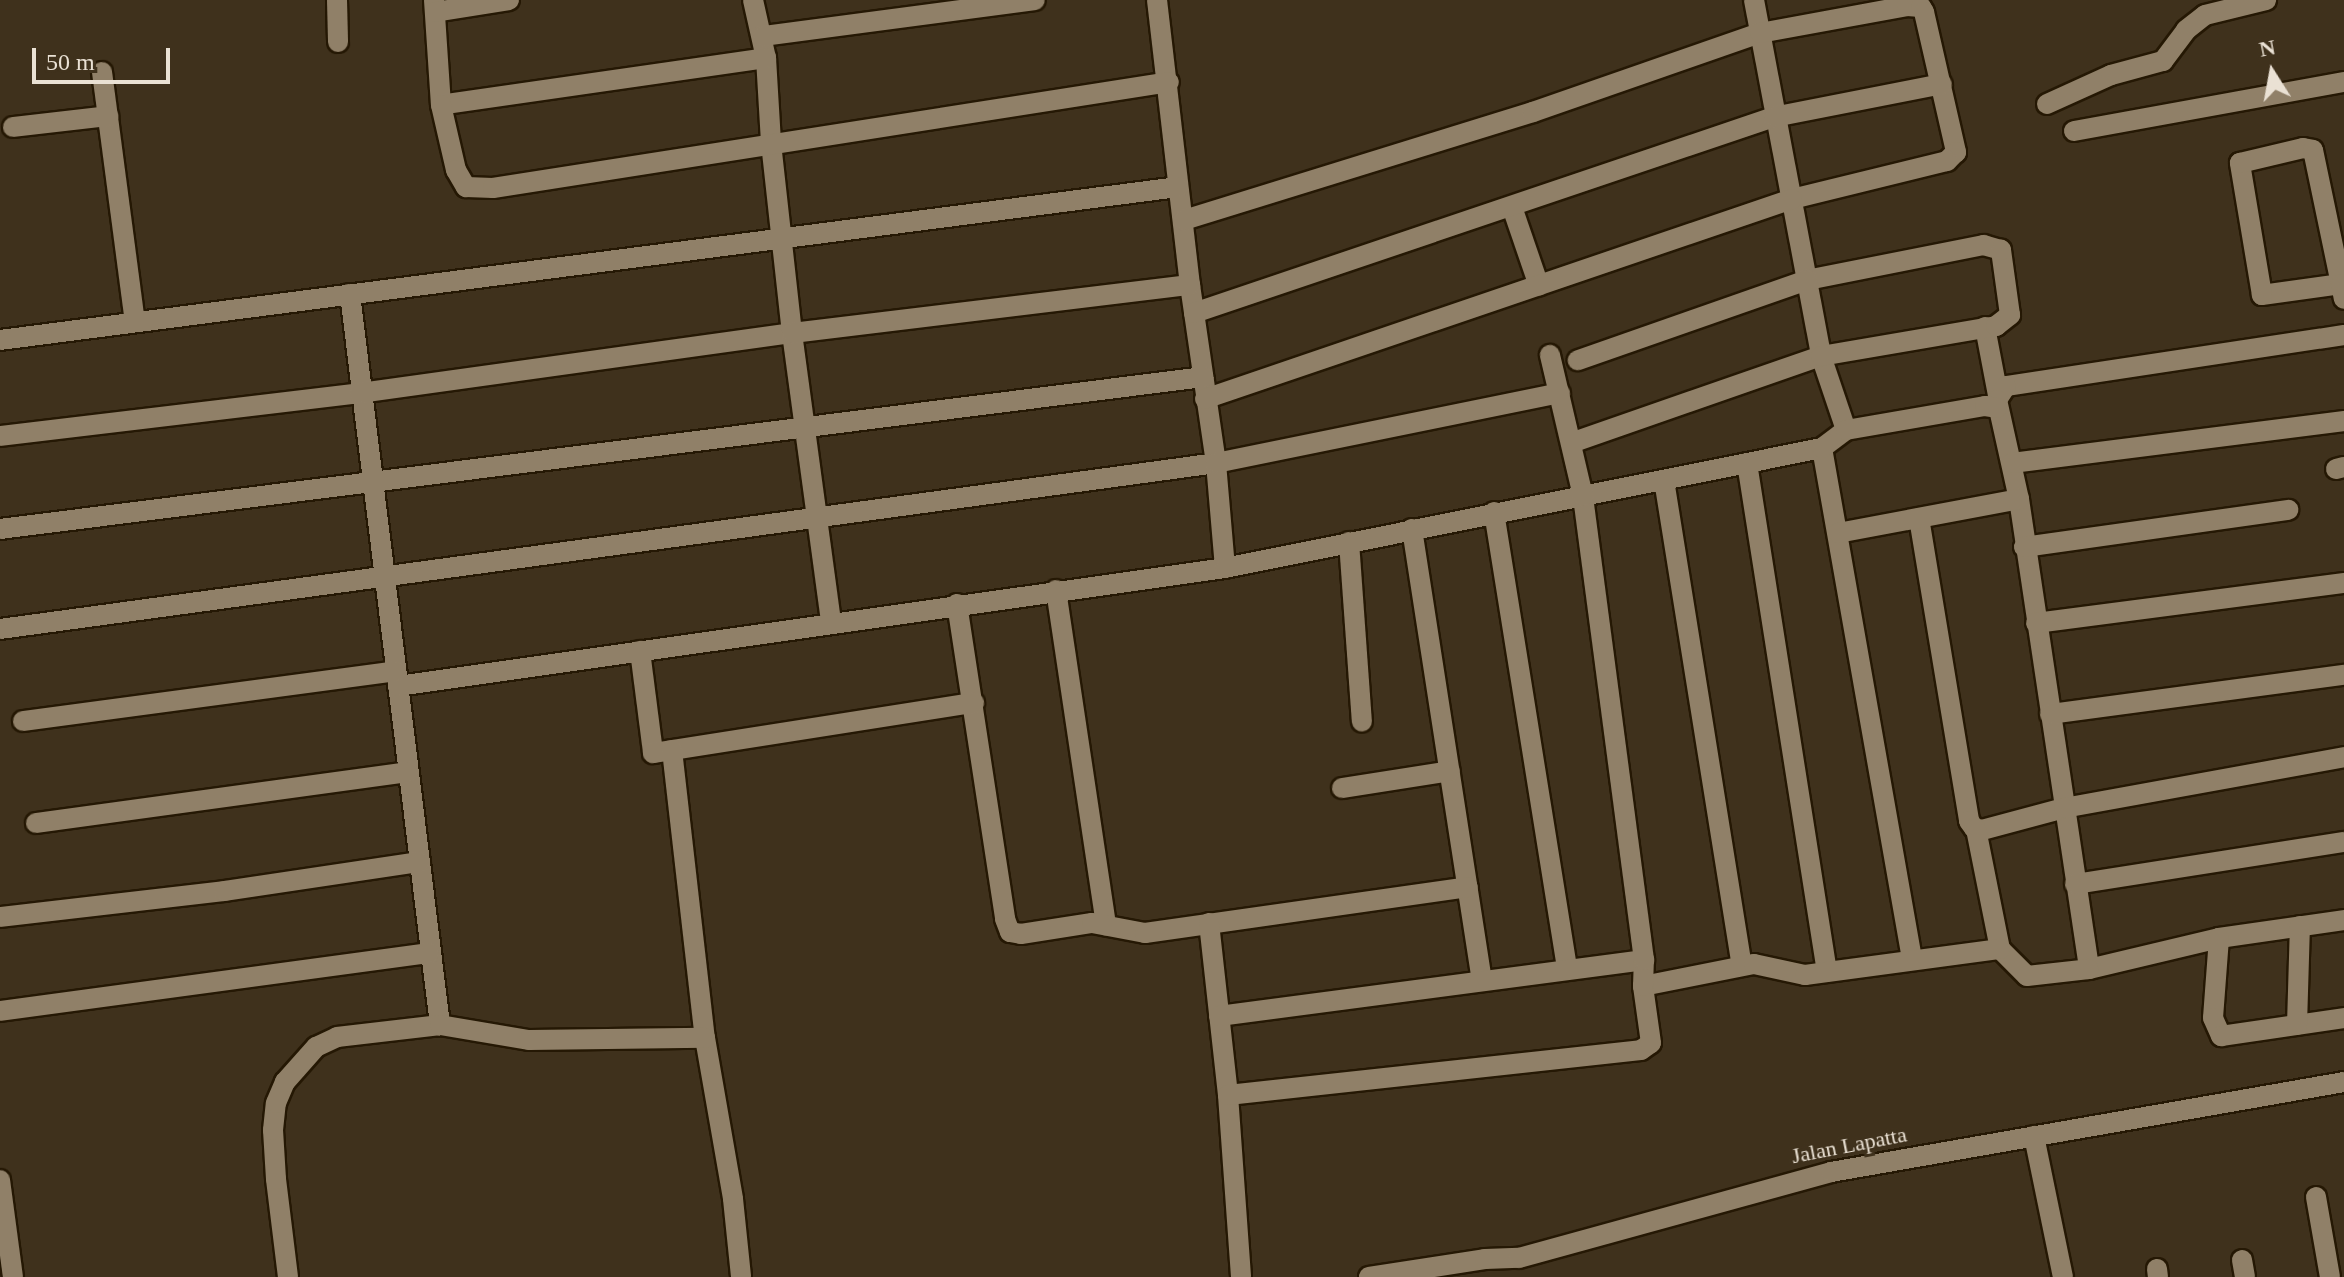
<!DOCTYPE html>
<style>
body{margin:0}
#map{position:relative;width:2344px;height:1277px;overflow:hidden;background:#3f311c;font-family:"Times New Roman",serif}
div>[style]{position:absolute}
.roads{filter:drop-shadow(2px 0 #251804) drop-shadow(-2px 0 #251804) drop-shadow(0 2px #251804) drop-shadow(0 -2px #251804)}
.minor>*{height:20px;margin:-10px;padding:0 10px;transform-origin:10px;border-radius:10px;background:#908068}
span{translate:-50% -50%;white-space:nowrap;text-align:center;line-height:1.15;-webkit-text-stroke:6px #3f311c;paint-order:stroke}
.street-label{font-size:22px;color:#eae1d4}
.north{position:absolute;left:2232px;top:32px;width:80px;height:80px;-webkit-text-stroke:6px #3f311c;paint-order:stroke;rotate:349deg;font-size:22px;font-weight:700;line-height:32px;text-align:center;color:#eae1d4}
.north::after{content:'';display:block;margin:auto;width:28px;height:36px;background:#eae1d4;clip-path:polygon(50% 0,100% 100%,50% 72%,0 100%)}
.scale{position:absolute;left:32px;top:48px;width:138px;height:36px;box-sizing:border-box;border:4px solid #eae1d4;border-top:0;padding-left:10px;font-size:24px;line-height:28px;white-space:nowrap;color:#eae1d4;-webkit-text-stroke:6px #3f311c;paint-order:stroke}
</style>
<div id="map">
<div class="roads">
<div class="minor">
<i style="left:337px;top:0;width:42px;rotate:88.6deg"></i>
<i style="left:434px;top:0;width:105px;rotate:86.2deg"></i>
<i style="left:753px;top:0;width:59px;rotate:77.4deg"></i>
<i style="left:766px;top:58px;width:85px;rotate:86.6deg"></i>
<i style="left:771px;top:143px;width:191px;rotate:83.7deg"></i>
<i style="left:792px;top:333px;width:293px;rotate:82.3deg"></i>
<i style="left:1157px;top:0;width:287px;rotate:83.4deg"></i>
<i style="left:1190px;top:285px;width:180px;rotate:81.7deg"></i>
<i style="left:1216px;top:463px;width:105px;rotate:85.1deg"></i>
<i style="left:1754px;top:0;width:362px;rotate:79.3deg"></i>
<i style="left:1821px;top:356px;width:78px;rotate:71.3deg"></i>
<i style="left:435px;top:12px;width:75px;rotate:-9.2deg"></i>
<i style="left:763px;top:36px;width:274px;rotate:-7.5deg"></i>
<i style="left:766px;top:58px;width:328px;rotate:171.8deg"></i>
<i style="left:441px;top:105px;width:67px;rotate:77deg"></i>
<i style="left:456px;top:170px;width:20px;rotate:60deg"></i>
<i style="left:466px;top:187px;width:27px;rotate:2deg"></i>
<i style="left:493px;top:188px;width:684px;rotate:-8.91deg"></i>
<i style="left:102px;top:72px;width:252px;rotate:82.5deg"></i>
<i style="left:2047px;top:104px;width:70px;rotate:-24.4deg"></i>
<i style="left:2111px;top:75px;width:54px;rotate:-15.1deg"></i>
<i style="left:2163px;top:61px;width:39px;rotate:-53deg"></i>
<i style="left:2186px;top:30px;width:24px;rotate:-38deg"></i>
<i style="left:2205px;top:15px;width:63px;rotate:-13.8deg"></i>
<i style="left:13px;top:127px;width:96px;rotate:-6.6deg"></i>
<i style="left:2074px;top:131px;width:274px;rotate:-10.3deg"></i>
<i style="left:1512px;top:207px;width:83px;rotate:71.1deg"></i>
<i style="left:1184px;top:220px;width:365px;rotate:-17.2deg"></i>
<i style="left:1533px;top:112px;width:240px;rotate:-19.2deg"></i>
<i style="left:1760px;top:33px;width:149px;rotate:-10.4deg"></i>
<i style="left:1907px;top:6px;width:14px;rotate:4deg"></i>
<i style="left:1921px;top:7px;width:6px;rotate:59deg"></i>
<i style="left:1924px;top:12px;width:144px;rotate:77.1deg"></i>
<i style="left:1956px;top:152px;width:13px;rotate:135deg"></i>
<i style="left:1947px;top:161px;width:160px;rotate:166.2deg"></i>
<i style="left:1792px;top:199px;width:620px;rotate:161.19deg"></i>
<i style="left:2341px;top:284px;width:80px;rotate:172.1deg"></i>
<i style="left:2262px;top:295px;width:134px;rotate:-99.5deg"></i>
<i style="left:2240px;top:163px;width:65px;rotate:-13.4deg"></i>
<i style="left:2303px;top:148px;width:10px;rotate:11deg"></i>
<i style="left:2313px;top:150px;width:137px;rotate:78.2deg"></i>
<i style="left:2341px;top:284px;width:15px;rotate:79deg"></i>
<i style="left:350px;top:294px;width:737px;rotate:82.98deg"></i>
<i style="left:1194px;top:313px;width:612px;rotate:-18.67deg"></i>
<i style="left:1774px;top:117px;width:171px;rotate:-11.1deg"></i>
<i style="left:1985px;top:327px;width:69px;rotate:79.2deg"></i>
<i style="left:2344px;top:335px;width:342px;rotate:171.4deg"></i>
<i style="left:2006px;top:386px;width:17px;rotate:123deg"></i>
<i style="left:1997px;top:400px;width:101px;rotate:77.5deg"></i>
<i style="left:2019px;top:499px;width:475px;rotate:81.5deg"></i>
<i style="left:2089px;top:969px;width:134px;rotate:-13.4deg"></i>
<i style="left:2219px;top:938px;width:126px;rotate:-8.2deg"></i>
<i style="left:0;top:340px;width:1188px;rotate:-7.4deg"></i>
<i style="left:0;top:436px;width:363px;rotate:-6.8deg"></i>
<i style="left:360px;top:393px;width:436px;rotate:-7.9deg"></i>
<i style="left:792px;top:333px;width:401px;rotate:-6.9deg"></i>
<i style="left:1571px;top:443px;width:265px;rotate:-19.2deg"></i>
<i style="left:1821px;top:356px;width:178px;rotate:-9.7deg"></i>
<i style="left:1996px;top:326px;width:18px;rotate:-38deg"></i>
<i style="left:2010px;top:315px;width:66px;rotate:-97.9deg"></i>
<i style="left:2001px;top:250px;width:18px;rotate:-164deg"></i>
<i style="left:1984px;top:245px;width:180px;rotate:168.8deg"></i>
<i style="left:1807px;top:280px;width:243px;rotate:160.7deg"></i>
<i style="left:1822px;top:448px;width:519px;rotate:80.01deg"></i>
<i style="left:1747px;top:463px;width:515px;rotate:81.07deg"></i>
<i style="left:2012px;top:463px;width:335px;rotate:-7.2deg"></i>
<i style="left:2336px;top:469px;width:8px;rotate:-14deg"></i>
<i style="left:1664px;top:480px;width:492px;rotate:80.9deg"></i>
<i style="left:1494px;top:512px;width:463px;rotate:80.9deg"></i>
<i style="left:1919px;top:518px;width:307px;rotate:80.6deg"></i>
<i style="left:1969px;top:821px;width:9px;rotate:54deg"></i>
<i style="left:1974px;top:828px;width:8px;rotate:14deg"></i>
<i style="left:1982px;top:830px;width:85px;rotate:-15deg"></i>
<i style="left:2064px;top:808px;width:285px;rotate:-10.3deg"></i>
<i style="left:0;top:529px;width:1213px;rotate:-7.2deg"></i>
<i style="left:1412px;top:529px;width:456px;rotate:81.2deg"></i>
<i style="left:1838px;top:533px;width:184px;rotate:-10.6deg"></i>
<i style="left:1349px;top:542px;width:180px;rotate:85.9deg"></i>
<i style="left:2024px;top:547px;width:267px;rotate:-8deg"></i>
<i style="left:1056px;top:590px;width:339px;rotate:81.5deg"></i>
<i style="left:957px;top:604px;width:319px;rotate:81.3deg"></i>
<i style="left:1005px;top:919px;width:14px;rotate:69deg"></i>
<i style="left:1010px;top:932px;width:11px;rotate:10deg"></i>
<i style="left:1021px;top:934px;width:72px;rotate:-8.8deg"></i>
<i style="left:1092px;top:923px;width:54px;rotate:10.7deg"></i>
<i style="left:1145px;top:933px;width:326px;rotate:-8.1deg"></i>
<i style="left:2036px;top:623px;width:311px;rotate:-7.4deg"></i>
<i style="left:0;top:629px;width:1227px;rotate:-7.77deg"></i>
<i style="left:1216px;top:463px;width:351px;rotate:-11.5deg"></i>
<i style="left:640px;top:651px;width:103px;rotate:82.7deg"></i>
<i style="left:653px;top:753px;width:325px;rotate:-8.9deg"></i>
<i style="left:398px;top:686px;width:835px;rotate:-8.12deg"></i>
<i style="left:1225px;top:568px;width:609px;rotate:-11.37deg"></i>
<i style="left:1822px;top:448px;width:30px;rotate:-37deg"></i>
<i style="left:1846px;top:430px;width:141px;rotate:-9.8deg"></i>
<i style="left:1985px;top:406px;width:12px;rotate:9deg"></i>
<i style="left:2050px;top:714px;width:297px;rotate:-7.6deg"></i>
<i style="left:23px;top:721px;width:376px;rotate:-7.6deg"></i>
<i style="left:672px;top:750px;width:290px;rotate:83.5deg"></i>
<i style="left:705px;top:1038px;width:163px;rotate:80.1deg"></i>
<i style="left:733px;top:1199px;width:78px;rotate:84.1deg"></i>
<i style="left:1342px;top:788px;width:109px;rotate:-8.9deg"></i>
<i style="left:36px;top:823px;width:376px;rotate:-7.8deg"></i>
<i style="left:1976px;top:829px;width:122px;rotate:78.7deg"></i>
<i style="left:2000px;top:949px;width:38px;rotate:45deg"></i>
<i style="left:2027px;top:976px;width:62px;rotate:-6.4deg"></i>
<i style="left:2075px;top:884px;width:272px;rotate:-8.9deg"></i>
<i style="left:0;top:917px;width:226px;rotate:-6.6deg"></i>
<i style="left:225px;top:891px;width:197px;rotate:-8.5deg"></i>
<i style="left:1209px;top:923px;width:173px;rotate:83.7deg"></i>
<i style="left:1228px;top:1095px;width:182px;rotate:85.9deg"></i>
<i style="left:2219px;top:938px;width:80px;rotate:94.3deg"></i>
<i style="left:2213px;top:1018px;width:20px;rotate:66deg"></i>
<i style="left:2221px;top:1036px;width:124px;rotate:-8.3deg"></i>
<i style="left:1643px;top:986px;width:113px;rotate:-11.2deg"></i>
<i style="left:1754px;top:964px;width:52px;rotate:12.2deg"></i>
<i style="left:1805px;top:975px;width:197px;rotate:-7.6deg"></i>
<i style="left:0;top:1011px;width:433px;rotate:-7.7deg"></i>
<i style="left:1219px;top:1016px;width:429px;rotate:-7.5deg"></i>
<i style="left:2297px;top:1025px;width:99px;rotate:-88.3deg"></i>
<i style="left:1228px;top:1095px;width:415px;rotate:-6.2deg"></i>
<i style="left:1641px;top:1050px;width:12px;rotate:-35deg"></i>
<i style="left:1651px;top:1043px;width:58px;rotate:-98deg"></i>
<i style="left:1643px;top:986px;width:26px;rotate:-88deg"></i>
<i style="left:1644px;top:960px;width:468px;rotate:-97.5deg"></i>
<i style="left:1583px;top:496px;width:145px;rotate:-103.2deg"></i>
<i style="left:2034px;top:1136px;width:144px;rotate:78.4deg"></i>
<i style="left:0;top:1180px;width:98px;rotate:82.4deg"></i>
<i style="left:2316px;top:1197px;width:81px;rotate:80.1deg"></i>
<i style="left:2242px;top:1260px;width:17px;rotate:80deg"></i>
<i style="left:2157px;top:1269px;width:8px;rotate:83deg"></i>
<i style="left:288px;top:1277px;width:99px;rotate:-97deg"></i>
<i style="left:276px;top:1179px;width:49px;rotate:-93.5deg"></i>
<i style="left:273px;top:1130px;width:27px;rotate:-84deg"></i>
<i style="left:276px;top:1103px;width:23px;rotate:-67deg"></i>
<i style="left:285px;top:1082px;width:47px;rotate:-48.5deg"></i>
<i style="left:316px;top:1047px;width:23px;rotate:-25deg"></i>
<i style="left:337px;top:1037px;width:104px;rotate:-6.6deg"></i>
<i style="left:440px;top:1025px;width:90px;rotate:9.6deg"></i>
<i style="left:529px;top:1040px;width:176px;rotate:-0.7deg"></i>
<i style="left:1369px;top:1277px;width:117px;rotate:-8.8deg"></i>
<i style="left:1485px;top:1259px;width:34px;rotate:-2deg"></i>
<i style="left:1519px;top:1258px;width:324px;rotate:-15.4deg"></i>
<i style="left:1831px;top:1172px;width:521px;rotate:-9.95deg"></i>
</div>
</div>
<div class="street-label">
<span style="left:1849px;top:1145px;rotate:-11deg">Jalan Lapatta</span>
</div>
<div class="north">N</div>
<div class="scale">50 m</div>
</div>
